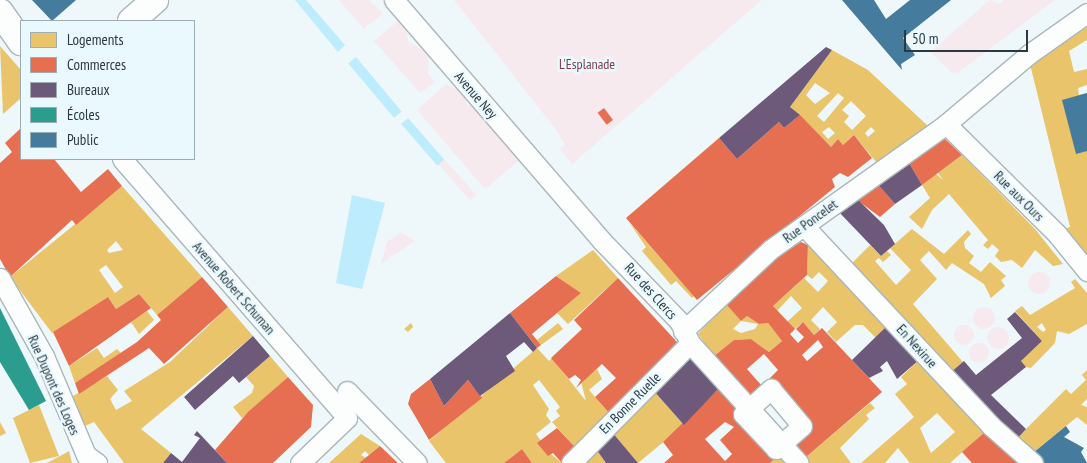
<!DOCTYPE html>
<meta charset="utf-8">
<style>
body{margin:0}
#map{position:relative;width:1087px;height:463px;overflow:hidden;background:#eef7fa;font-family:"PT Sans Narrow",sans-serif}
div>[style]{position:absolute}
.green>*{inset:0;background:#f7eaef;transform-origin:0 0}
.round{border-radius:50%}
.water>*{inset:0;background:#bdecfc;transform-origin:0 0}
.homes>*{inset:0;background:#e9c46a}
.shops>*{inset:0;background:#e76f51;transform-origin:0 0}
.offices>*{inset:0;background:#6d597a}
.schools>*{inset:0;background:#2a9d8f}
.public>*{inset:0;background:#457b9d}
.roads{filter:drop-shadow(1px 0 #abb6ba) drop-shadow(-1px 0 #abb6ba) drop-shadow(0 1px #abb6ba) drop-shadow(0 -1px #abb6ba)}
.street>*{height:19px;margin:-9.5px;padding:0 9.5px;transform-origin:9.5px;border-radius:9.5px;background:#fcfefe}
.secondary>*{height:26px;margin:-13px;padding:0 13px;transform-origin:13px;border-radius:13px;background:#fcfefe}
span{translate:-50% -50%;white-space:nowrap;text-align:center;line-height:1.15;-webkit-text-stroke:5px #eaf9fe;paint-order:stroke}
.park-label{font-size:14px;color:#813a4e}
.street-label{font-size:14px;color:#2b3a40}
.legend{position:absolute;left:20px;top:20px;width:175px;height:140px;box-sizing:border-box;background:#eaf9fe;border:1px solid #9eadb2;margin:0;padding:6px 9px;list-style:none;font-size:15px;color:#2b3a40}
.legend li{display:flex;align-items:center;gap:10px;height:25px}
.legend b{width:25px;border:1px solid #9eadb2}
.scale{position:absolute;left:904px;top:30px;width:124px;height:22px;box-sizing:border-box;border:2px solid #2b3a40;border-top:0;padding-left:6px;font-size:15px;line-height:18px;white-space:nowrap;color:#2b3a40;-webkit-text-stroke:4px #eaf9fe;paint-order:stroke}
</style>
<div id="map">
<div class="green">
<i style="clip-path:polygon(339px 0,368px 0,383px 13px,364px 29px)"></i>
<i style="clip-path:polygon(454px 0,762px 0,572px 164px,560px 149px,565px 144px,554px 127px)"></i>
<i style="clip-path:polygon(990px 0,1000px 4px,1004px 0,1055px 0,958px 73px,951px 72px,930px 52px)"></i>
<i style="clip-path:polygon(399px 20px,406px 27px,408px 42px,429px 53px,428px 74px,435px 82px,420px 93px,374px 41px)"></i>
<i style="clip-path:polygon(446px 84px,463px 92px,467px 105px,479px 110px,522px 158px,485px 189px,417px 110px)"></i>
<i style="left:444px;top:159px;width:48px;height:8px;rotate:48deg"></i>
<i style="clip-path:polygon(401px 232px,415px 241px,381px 264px,387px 242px)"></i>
<i class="round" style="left:1028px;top:272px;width:22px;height:22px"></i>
<i class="round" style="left:973px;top:307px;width:22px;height:22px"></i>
<i class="round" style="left:954px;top:325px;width:20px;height:20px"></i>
<i class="round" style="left:987px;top:327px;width:22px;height:22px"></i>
<i class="round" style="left:969px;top:343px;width:20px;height:20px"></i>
</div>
<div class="water">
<i style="clip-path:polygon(295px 0,306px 0,345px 45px,338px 52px)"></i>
<i style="left:356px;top:57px;width:71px;height:10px;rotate:50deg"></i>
<i style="left:408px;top:118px;width:55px;height:9px;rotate:49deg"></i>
<i style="clip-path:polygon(352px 195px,385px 203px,362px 289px,336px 283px)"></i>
</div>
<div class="homes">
<i style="clip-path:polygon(1087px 23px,1087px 40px,1069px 51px,1074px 72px,1087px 69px,1087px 85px,1078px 88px,1079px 95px,1087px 93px,1087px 255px,1064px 229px,1070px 227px,1030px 64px)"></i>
<i style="clip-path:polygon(0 46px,21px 70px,21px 98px,3px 114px)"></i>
<i style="clip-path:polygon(evenodd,832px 50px,868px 70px,929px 127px,877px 163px,854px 135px,843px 145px,838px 139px,831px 147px,790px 107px,832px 50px,815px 83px,830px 93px,815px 104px,806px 95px,815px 83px,832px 50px,838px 93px,844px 98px,824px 122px,817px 116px,838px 93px,832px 50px,851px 101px,866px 116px,852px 130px,844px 122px,849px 116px,842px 110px,851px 101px,832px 50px,829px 127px,835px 133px,828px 139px,822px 132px,829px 127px,832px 50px,871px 127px,875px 131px,868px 137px,865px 133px,871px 127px)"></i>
<i style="clip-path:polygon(962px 155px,1035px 229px,1063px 264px,1053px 266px,1035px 250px,1022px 268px,1012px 260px,1001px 262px,995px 256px,999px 250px,992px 244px,988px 249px,983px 245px,988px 240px,949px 194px,932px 210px,922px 229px,909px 217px,930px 198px,922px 185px,936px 174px,943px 180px,938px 173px)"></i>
<i style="clip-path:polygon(evenodd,122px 186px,202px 277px,157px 315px,139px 294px,116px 309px,108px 297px,52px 333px,10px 277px,122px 186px,116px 241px,123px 250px,109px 253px,107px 250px,116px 241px,122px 186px,106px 265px,123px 287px,115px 293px,99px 270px,106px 265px)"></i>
<i style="clip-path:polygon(629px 222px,694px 296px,692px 298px,676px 281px,671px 285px,642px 251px,646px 247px)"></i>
<i style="clip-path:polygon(912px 229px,944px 254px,968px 230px,971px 234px,964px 242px,965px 248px,974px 256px,969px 263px,981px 272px,990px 262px,1006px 276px,1001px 280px,1005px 286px,991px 298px,984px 284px,952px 263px,946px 270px,929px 251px,920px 260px,937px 279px,913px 304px,963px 362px,950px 373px,852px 263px,870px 245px,881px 256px,887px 251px,891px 255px,883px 262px,879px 258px,875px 261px,896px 285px,911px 270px,890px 248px)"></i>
<i style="clip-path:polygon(808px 245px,887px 326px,876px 338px,863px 325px,855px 325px,836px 342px,827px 332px,837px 322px,823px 307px,811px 320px,820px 329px,814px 335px,803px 322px,795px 329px,787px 322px,802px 308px,791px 296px,777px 311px,773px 306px,804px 278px,818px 292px,828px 281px,819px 272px,812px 279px,807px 275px)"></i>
<i style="clip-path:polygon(593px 250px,618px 278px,568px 324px,557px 313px,581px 293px,556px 276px)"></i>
<i style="clip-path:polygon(evenodd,1075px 279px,1087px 293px,1087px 324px,1069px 334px,1057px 331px,1055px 343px,1031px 368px,1026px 367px,1021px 361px,1042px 341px,1015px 311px,1022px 306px,1030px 315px,1075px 288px,1071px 282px,1075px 279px,1042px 323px,1046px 330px,1043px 332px,1037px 327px,1042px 323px)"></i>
<i style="clip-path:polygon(726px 303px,741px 321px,733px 329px,741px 333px,755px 329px,758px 324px,741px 321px,747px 316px,759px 324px,768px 323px,782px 341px,769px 352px,751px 339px,734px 340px,714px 356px,698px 334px)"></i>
<i style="clip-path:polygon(228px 307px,253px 336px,141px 429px,171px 453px,163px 463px,124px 463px,94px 422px,81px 428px,68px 399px,107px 376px,118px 390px,110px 399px,116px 410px,132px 401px,124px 391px,170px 362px)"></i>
<i style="clip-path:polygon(147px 311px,154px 320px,139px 334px,131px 322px)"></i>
<i style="clip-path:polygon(411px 323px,413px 327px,408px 332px,404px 329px)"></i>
<i style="clip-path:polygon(558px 323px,563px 329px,541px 345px,537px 340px)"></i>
<i style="clip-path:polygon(97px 348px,104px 358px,117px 349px,122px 354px,75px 383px,69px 366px)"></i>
<i style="clip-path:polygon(537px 348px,549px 361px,552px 358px,586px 401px,581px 382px,597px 369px,602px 379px,589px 390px,610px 414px,576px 448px,552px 422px,560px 416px,556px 411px,560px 407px,539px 380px,533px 385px,549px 409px,546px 415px,551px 422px,536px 434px,541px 441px,537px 443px,562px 463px,532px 463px,522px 449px,504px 463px,446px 463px,429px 441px)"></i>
<i style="clip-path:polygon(270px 356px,288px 377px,242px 418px,233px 407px,252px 393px,254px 386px,246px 377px)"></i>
<i style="clip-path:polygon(evenodd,919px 360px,985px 432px,950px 463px,910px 463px,898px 448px,885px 463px,861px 463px,914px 417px,895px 394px,907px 384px,901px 377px,919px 360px,937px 413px,955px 432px,931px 453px,920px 428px,937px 413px)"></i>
<i style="clip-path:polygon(1087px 370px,1087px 399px,1081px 405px,1087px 407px,1087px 425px,1077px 417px,1033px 453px,1018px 437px,1066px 389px,1071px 394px,1086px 380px,1082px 375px)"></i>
<i style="clip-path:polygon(653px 390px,684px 425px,638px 463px,612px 432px)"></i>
<i style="clip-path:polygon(870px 403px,875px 408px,866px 415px,869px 419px,840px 448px,851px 463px,810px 463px,806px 457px)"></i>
<i style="clip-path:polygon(39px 405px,59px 456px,30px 463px,13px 418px)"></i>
<i style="clip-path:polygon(0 422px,6px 433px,0 436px)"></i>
<i style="clip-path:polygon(361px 434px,380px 446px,369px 455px,365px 451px,361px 455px,366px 458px,359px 463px,329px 463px)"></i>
<i style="clip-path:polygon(596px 449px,606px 463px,582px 463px)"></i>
<i style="clip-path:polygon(69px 451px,72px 463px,47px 463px,62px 455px)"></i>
<i style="clip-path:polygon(780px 454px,787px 463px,770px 463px)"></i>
</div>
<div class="shops">
<i style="left:604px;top:108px;width:15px;height:8px;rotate:53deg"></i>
<i style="clip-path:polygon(800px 115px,831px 147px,838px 139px,843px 145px,854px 135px,872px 158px,848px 177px,840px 173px,832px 179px,835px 187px,697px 300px,626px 218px,719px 138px,737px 159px,779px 122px,784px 128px)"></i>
<i style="clip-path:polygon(21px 128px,21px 159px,54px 159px,81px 192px,108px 169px,122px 186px,76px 225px,72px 220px,10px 277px,0 259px,0 163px,12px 152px,5px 143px)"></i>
<i style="clip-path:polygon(944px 138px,962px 155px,922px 185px,908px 161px)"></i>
<i style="clip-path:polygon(879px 185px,895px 204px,880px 217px,857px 200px)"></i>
<i style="clip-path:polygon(evenodd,801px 242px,808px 245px,807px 275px,773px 306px,795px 329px,790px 334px,798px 343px,804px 337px,796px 329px,803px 322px,814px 335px,822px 328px,882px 392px,806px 457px,790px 436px,802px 426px,771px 389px,756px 403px,714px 356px,734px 340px,751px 339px,769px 352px,782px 341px,768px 323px,759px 324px,747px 316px,741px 321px,727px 305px,777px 257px,801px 242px,818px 340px,823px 347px,807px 361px,802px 355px,818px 340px,801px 242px,764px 354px,778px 370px,762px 386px,747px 369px,764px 354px)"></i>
<i style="clip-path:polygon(556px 276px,581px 293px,532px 334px,541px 345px,537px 348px,510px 313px)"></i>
<i style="clip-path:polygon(202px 277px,228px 307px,164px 364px,149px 348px,79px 394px,75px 383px,137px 342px,161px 320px,157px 315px)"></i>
<i style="clip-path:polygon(618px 278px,677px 342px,610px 414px,595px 397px,616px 378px,602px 364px,576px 388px,581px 380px,575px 375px,569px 379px,551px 358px,582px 329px,574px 320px)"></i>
<i style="clip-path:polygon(139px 294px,151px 308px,69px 366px,53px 332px,108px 297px,116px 309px)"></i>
<i style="clip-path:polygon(288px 377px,313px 405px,311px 427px,273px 463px,227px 463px,215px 450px,248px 412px)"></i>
<i style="clip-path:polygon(430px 379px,444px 406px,468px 380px,482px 398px,429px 440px,408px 404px,411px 394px)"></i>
<i style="clip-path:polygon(evenodd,718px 389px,779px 455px,770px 463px,664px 463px,673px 455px,663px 442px,718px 389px,725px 422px,734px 427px,720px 440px,732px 454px,725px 461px,705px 439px,725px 422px)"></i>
<i style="clip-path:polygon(557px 428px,576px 448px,561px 462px,553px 453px,548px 456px,537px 443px)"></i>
<i style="clip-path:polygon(985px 432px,1020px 463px,972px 463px,962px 452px)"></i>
<i style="clip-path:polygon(380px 446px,398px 463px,359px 463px,369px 455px)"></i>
<i style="clip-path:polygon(522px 449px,532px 463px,504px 463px)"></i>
</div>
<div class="offices">
<i style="clip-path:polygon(826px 47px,832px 50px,790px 107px,800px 115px,784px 128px,779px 122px,737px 159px,719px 138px)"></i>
<i style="clip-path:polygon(908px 161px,922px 185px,895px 204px,876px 182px)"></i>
<i style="clip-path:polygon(855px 197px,884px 225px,895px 244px,881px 256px,838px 211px)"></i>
<i style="clip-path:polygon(1015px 312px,1042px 341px,1021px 361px,1026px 367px,991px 395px,1026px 429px,1016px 440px,950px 373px,964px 361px,976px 375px,1022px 338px,1007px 319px)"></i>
<i style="clip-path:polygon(510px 313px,537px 348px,533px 352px,524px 342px,506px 356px,515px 371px,480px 396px,468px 380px,444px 406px,430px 379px)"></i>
<i style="clip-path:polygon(887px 326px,919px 360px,897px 379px,887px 361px,880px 367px,883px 371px,869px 378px,852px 360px)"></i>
<i style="clip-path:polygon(253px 336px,270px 356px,239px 383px,233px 376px,195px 410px,184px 397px)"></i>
<i style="clip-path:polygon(685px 357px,690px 357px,718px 389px,684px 425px,653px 390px)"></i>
<i style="clip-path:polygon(197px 431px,227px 463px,163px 463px,171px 453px,182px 462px,200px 438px,194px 435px)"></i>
<i style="clip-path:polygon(612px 432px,638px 463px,606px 463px,596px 449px)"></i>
</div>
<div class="schools">
<i style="clip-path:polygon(0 308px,46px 401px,29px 410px,0 362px)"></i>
</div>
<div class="public">
<i style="clip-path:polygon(32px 0,76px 0,52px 21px)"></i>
<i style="clip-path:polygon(842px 0,874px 0,886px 19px,910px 0,951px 0,903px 38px,915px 55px,901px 64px,902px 70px)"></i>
<i style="clip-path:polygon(1087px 93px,1087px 151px,1076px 154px,1062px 100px)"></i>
<i style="clip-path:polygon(1066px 426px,1070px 432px,1064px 437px,1084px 448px,1081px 452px,1087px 463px,1044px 463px,1033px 453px)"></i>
</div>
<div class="roads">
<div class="street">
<i style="left:394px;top:0;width:317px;rotate:49.2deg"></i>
<i style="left:601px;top:240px;width:112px;rotate:46.1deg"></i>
<i style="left:679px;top:321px;width:25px;rotate:63deg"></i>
<i style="left:690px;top:343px;width:162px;rotate:47.8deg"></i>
<i style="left:946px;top:124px;width:156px;rotate:44.7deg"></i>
<i style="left:1057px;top:234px;width:48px;rotate:51deg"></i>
<i style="left:122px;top:159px;width:343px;rotate:49deg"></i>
<i style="left:347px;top:418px;width:65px;rotate:136.2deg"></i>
<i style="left:804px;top:226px;width:274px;rotate:46.9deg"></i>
<i style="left:991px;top:426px;width:56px;rotate:41.4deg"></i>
<i style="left:0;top:278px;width:90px;rotate:60.6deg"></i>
<i style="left:44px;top:356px;width:108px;rotate:67deg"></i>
<i style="left:86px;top:455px;width:14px;rotate:36deg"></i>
<i style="left:683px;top:331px;width:120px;rotate:-43deg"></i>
<i style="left:771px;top:249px;width:215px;rotate:-35.5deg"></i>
<i style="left:946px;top:124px;width:109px;rotate:-40.1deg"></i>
<i style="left:1029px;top:54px;width:71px;rotate:-35.3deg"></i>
<i style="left:771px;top:389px;width:48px;rotate:50deg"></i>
<i style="left:802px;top:426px;width:35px;rotate:139deg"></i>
<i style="left:776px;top:449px;width:48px;rotate:-133.3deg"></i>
<i style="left:743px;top:414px;width:38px;rotate:-42deg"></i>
<i style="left:347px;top:391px;width:100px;rotate:45.8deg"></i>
<i style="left:571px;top:463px;width:169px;rotate:-45.2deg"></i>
</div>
<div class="secondary">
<i style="left:0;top:12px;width:37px;rotate:55deg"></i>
<i style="left:131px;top:21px;width:32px;rotate:-41deg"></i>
</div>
</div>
<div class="park-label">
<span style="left:587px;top:64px">L'Esplanade</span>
</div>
<div class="street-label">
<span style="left:476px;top:95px;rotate:49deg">Avenue Ney</span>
<span style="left:1019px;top:196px;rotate:45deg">Rue aux Ours</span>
<span style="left:810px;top:221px;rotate:-36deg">Rue Poncelet</span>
<span style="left:234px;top:288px;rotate:49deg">Avenue Robert Schuman</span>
<span style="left:651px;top:291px;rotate:48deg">Rue des Clercs</span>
<span style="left:917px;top:346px;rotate:48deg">En Nexirue</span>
<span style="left:54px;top:385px;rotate:66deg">Rue Dupont des Loges</span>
<span style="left:630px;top:403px;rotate:-45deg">En Bonne Ruelle</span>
</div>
<ul class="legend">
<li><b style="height:14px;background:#e9c46a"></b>Logements</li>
<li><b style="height:14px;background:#e76f51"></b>Commerces</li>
<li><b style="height:14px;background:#6d597a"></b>Bureaux</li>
<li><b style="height:14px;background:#2a9d8f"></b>Écoles</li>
<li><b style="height:14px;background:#457b9d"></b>Public</li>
</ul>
<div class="scale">50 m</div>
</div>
